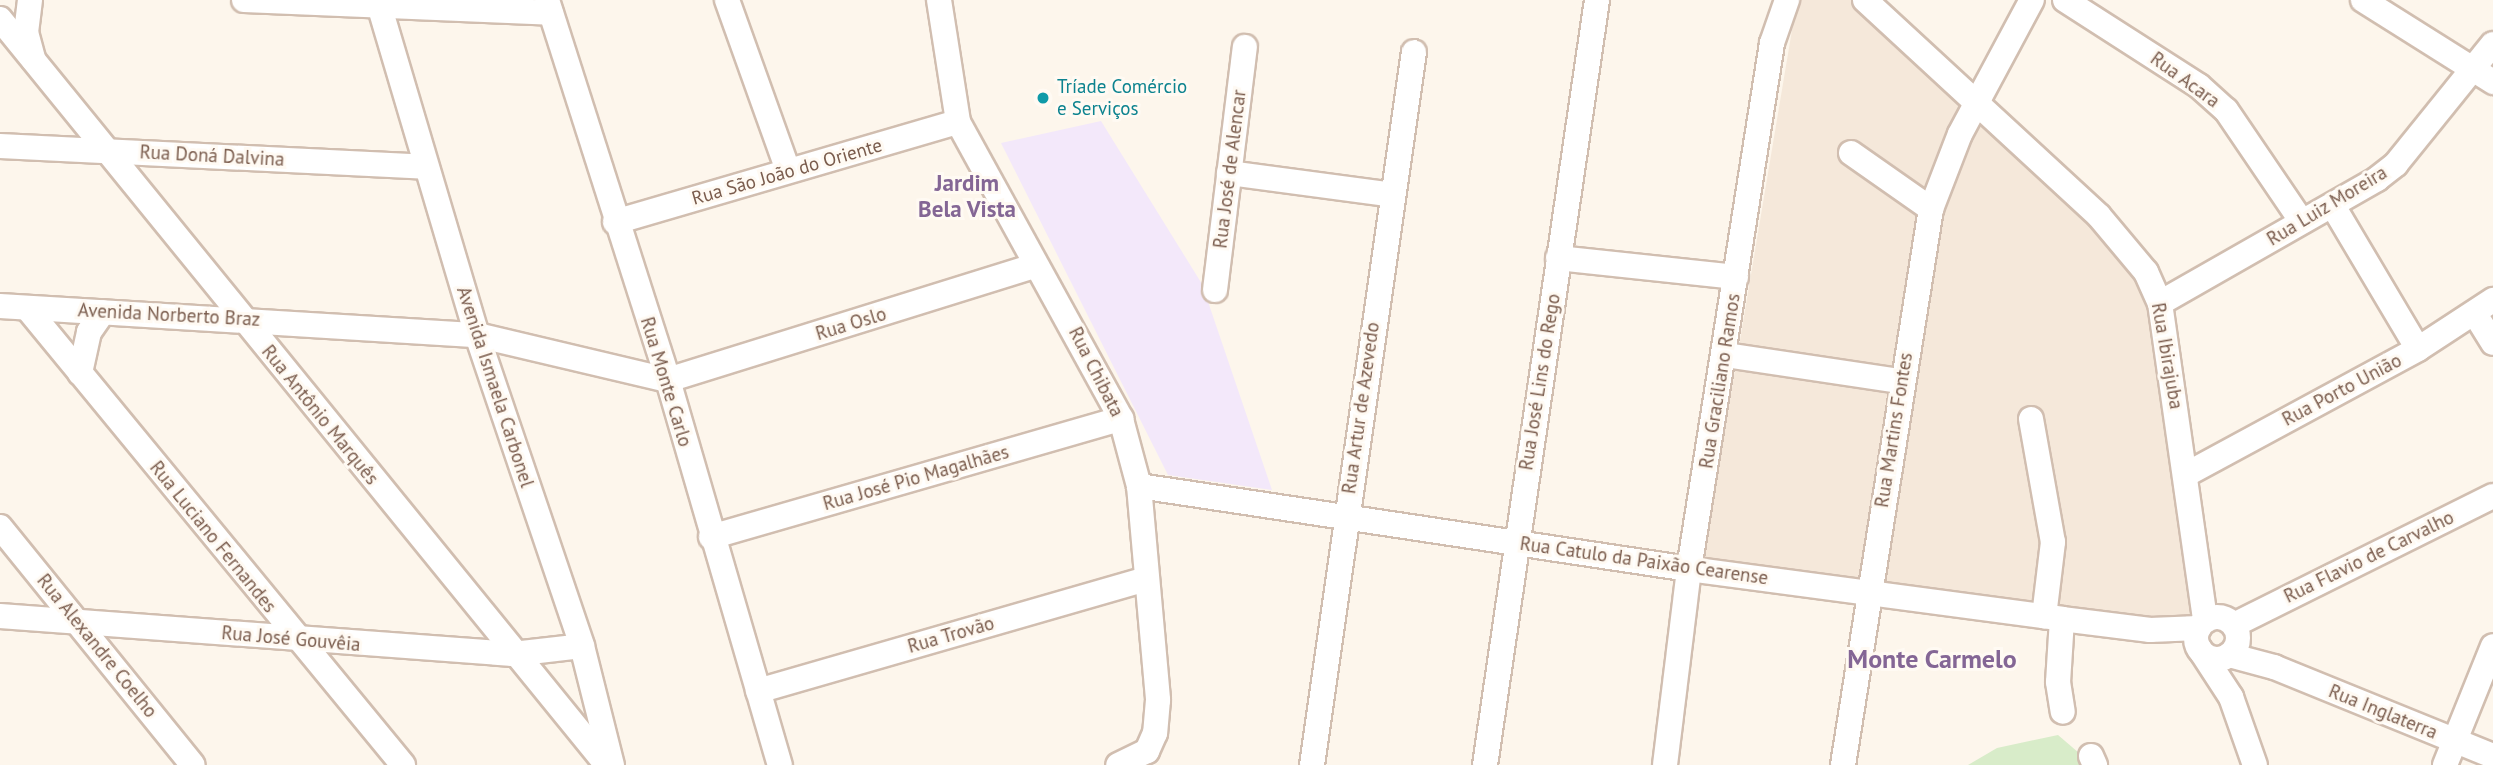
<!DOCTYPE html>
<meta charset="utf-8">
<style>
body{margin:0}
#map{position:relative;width:2493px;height:765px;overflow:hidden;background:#fdf6ec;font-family:"PT Sans",sans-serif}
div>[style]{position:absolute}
.residential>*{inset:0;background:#f5e8da}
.education>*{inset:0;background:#f3e8fa}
.green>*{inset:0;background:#d8ecc9}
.roads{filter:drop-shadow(2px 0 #d1beb0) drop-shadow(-2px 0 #d1beb0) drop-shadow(0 2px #d1beb0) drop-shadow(0 -2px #d1beb0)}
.minor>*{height:24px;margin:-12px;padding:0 12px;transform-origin:12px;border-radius:12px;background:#fff}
.minor>.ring{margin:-12px;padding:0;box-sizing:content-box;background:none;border:24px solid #fff;border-radius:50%}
.dots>*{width:19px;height:19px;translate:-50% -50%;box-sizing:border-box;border:4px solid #fffaf3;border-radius:50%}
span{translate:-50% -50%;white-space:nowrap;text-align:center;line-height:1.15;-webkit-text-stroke:6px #fffaf3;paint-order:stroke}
.street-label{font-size:19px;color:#7a5c4d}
.culture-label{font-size:19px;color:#0d838f}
.left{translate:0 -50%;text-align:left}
.quarter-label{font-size:23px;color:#846695;font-weight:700}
.district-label{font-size:26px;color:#846695;font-weight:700}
</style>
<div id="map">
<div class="residential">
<i style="clip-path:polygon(1797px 0,1873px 0,2166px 302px,2186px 484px,2217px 628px,1703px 561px)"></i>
</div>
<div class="education">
<i style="clip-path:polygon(1101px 121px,1202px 284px,1272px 490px,1168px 475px,1001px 143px)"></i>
</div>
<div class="green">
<i style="clip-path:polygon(2058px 735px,2079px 753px,2083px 765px,1968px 765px,1997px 748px)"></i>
</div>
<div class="roads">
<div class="minor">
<i style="left:30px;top:0;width:32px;rotate:97deg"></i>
<i style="left:26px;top:32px;width:28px;rotate:75deg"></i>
<i style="left:244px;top:0;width:307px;rotate:2.4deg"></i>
<i style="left:547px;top:0;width:399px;rotate:72.3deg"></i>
<i style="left:668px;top:380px;width:401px;rotate:73.8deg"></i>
<i style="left:727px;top:0;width:181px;rotate:70.3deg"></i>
<i style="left:939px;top:0;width:123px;rotate:81.1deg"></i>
<i style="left:958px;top:122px;width:339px;rotate:61.2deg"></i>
<i style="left:1121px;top:419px;width:69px;rotate:75deg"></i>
<i style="left:1139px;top:486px;width:215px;rotate:84.9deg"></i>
<i style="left:1158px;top:700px;width:33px;rotate:95deg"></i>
<i style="left:1155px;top:733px;width:20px;rotate:114deg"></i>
<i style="left:1147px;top:751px;width:32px;rotate:154deg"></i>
<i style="left:1865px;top:0;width:318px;rotate:42.7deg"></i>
<i style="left:2099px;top:216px;width:73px;rotate:50deg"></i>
<i style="left:2146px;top:272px;width:34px;rotate:66deg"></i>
<i style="left:2160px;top:303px;width:321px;rotate:81.9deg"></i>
<i style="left:2065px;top:0;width:159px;rotate:32.7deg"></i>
<i style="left:2199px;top:86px;width:36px;rotate:42deg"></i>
<i style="left:2226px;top:110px;width:135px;rotate:55.8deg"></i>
<i style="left:2363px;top:0;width:154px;rotate:32.2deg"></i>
<i style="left:380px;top:8px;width:341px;rotate:73.5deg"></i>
<i style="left:477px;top:335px;width:328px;rotate:71.3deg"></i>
<i style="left:582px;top:646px;width:123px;rotate:75.9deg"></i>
<i style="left:0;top:19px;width:962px;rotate:50.87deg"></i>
<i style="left:0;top:146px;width:426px;rotate:2.8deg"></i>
<i style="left:1851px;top:153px;width:98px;rotate:35deg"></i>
<i style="left:1229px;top:173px;width:165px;rotate:7.6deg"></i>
<i style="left:2333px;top:206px;width:166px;rotate:59.3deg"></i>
<i style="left:615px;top:222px;width:357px;rotate:-16.3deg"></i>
<i style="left:1558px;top:258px;width:179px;rotate:6.1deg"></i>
<i style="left:1215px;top:290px;width:245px;rotate:-83deg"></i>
<i style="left:2160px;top:303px;width:250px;rotate:-29.7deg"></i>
<i style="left:2377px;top:179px;width:24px;rotate:-38deg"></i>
<i style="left:2396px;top:164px;width:154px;rotate:-51.1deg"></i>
<i style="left:0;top:306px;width:478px;rotate:3.5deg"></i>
<i style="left:477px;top:335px;width:196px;rotate:13.3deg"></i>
<i style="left:668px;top:380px;width:383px;rotate:-17.3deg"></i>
<i style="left:27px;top:308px;width:592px;rotate:50.55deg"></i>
<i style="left:2475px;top:314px;width:34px;rotate:58deg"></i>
<i style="left:1725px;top:355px;width:177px;rotate:8.5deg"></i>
<i style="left:80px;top:373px;width:42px;rotate:-77.6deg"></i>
<i style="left:89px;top:332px;width:24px;rotate:-55deg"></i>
<i style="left:2031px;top:419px;width:125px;rotate:79.9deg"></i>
<i style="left:2053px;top:542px;width:75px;rotate:96.9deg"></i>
<i style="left:2187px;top:474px;width:263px;rotate:-28.4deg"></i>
<i style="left:2418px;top:349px;width:90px;rotate:-33.2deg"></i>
<i style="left:1139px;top:486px;width:556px;rotate:8.58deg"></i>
<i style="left:1689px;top:569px;width:376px;rotate:7.6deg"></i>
<i style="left:2062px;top:619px;width:89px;rotate:7.1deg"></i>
<i style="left:2150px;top:630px;width:49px;rotate:-2.3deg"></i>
<i style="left:0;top:527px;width:306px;rotate:51deg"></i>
<i style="left:711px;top:537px;width:427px;rotate:-16.1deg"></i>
<i style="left:0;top:616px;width:514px;rotate:4.24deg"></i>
<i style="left:513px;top:654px;width:69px;rotate:-6.6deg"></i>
<i class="ring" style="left:2196px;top:617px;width:18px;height:18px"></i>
<i style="left:2062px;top:619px;width:63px;rotate:93.6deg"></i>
<i style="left:2058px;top:682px;width:30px;rotate:81deg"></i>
<i style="left:2234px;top:625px;width:289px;rotate:-26.5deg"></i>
<i style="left:2199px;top:648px;width:59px;rotate:56.9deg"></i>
<i style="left:2231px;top:697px;width:72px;rotate:70.6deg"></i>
<i style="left:2229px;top:655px;width:47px;rotate:14.9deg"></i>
<i style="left:2274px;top:667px;width:236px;rotate:22.1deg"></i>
<i style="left:758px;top:691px;width:403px;rotate:-16.1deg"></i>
<i style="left:2091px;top:756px;width:10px;rotate:66deg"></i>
<i style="left:1312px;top:765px;width:720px;rotate:-81.86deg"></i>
<i style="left:1485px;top:765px;width:773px;rotate:-81.67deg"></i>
<i style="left:1665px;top:765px;width:197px;rotate:-83deg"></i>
<i style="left:1689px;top:569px;width:533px;rotate:-81.03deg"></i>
<i style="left:1772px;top:43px;width:46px;rotate:-70.8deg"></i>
<i style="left:1843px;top:765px;width:563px;rotate:-81.01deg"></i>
<i style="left:1931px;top:209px;width:80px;rotate:-68.9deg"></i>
<i style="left:1960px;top:134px;width:152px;rotate:-61.8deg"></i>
<i style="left:2445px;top:765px;width:128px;rotate:-68deg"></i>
</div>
</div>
<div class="dots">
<i style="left:1043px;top:98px;background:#0f9aa8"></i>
</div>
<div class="street-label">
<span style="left:2185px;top:80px;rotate:36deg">Rua Acara</span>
<span style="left:212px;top:156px;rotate:3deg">Rua Doná Dalvina</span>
<span style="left:1230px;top:169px;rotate:-83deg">Rua José de Alencar</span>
<span style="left:787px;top:172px;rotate:-16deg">Rua São João do Oriente</span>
<span style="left:2327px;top:206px;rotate:-31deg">Rua Luiz Moreira</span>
<span style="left:169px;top:315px;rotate:3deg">Avenida Norberto Braz</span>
<span style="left:851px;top:324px;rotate:-17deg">Rua Oslo</span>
<span style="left:2167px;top:356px;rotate:80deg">Rua Ibirajuba</span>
<span style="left:1096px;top:372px;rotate:63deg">Rua Chibata</span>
<span style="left:1720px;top:381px;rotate:-81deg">Rua Graciliano Ramos</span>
<span style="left:666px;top:382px;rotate:73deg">Rua Monte Carlo</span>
<span style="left:1540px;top:382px;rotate:-81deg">Rua José Lins do Rego</span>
<span style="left:495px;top:387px;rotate:72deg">Avenida Ismaela Carbonel</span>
<span style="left:2342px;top:390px;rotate:-28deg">Rua Porto União</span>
<span style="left:1361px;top:408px;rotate:-82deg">Rua Artur de Azevedo</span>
<span style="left:320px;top:415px;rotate:51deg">Rua Antônio Marquês</span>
<span style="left:1894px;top:430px;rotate:-81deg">Rua Martins Fontes</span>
<span style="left:916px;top:478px;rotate:-16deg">Rua José Pio Magalhães</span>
<span style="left:213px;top:537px;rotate:51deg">Rua Luciano Fernandes</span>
<span style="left:2369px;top:557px;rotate:-26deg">Rua Flavio de Carvalho</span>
<span style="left:1644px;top:561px;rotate:8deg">Rua Catulo da Paixão Cearense</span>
<span style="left:951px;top:635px;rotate:-16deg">Rua Trovão</span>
<span style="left:291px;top:639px;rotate:5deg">Rua José Gouvêia</span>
<span style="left:97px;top:646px;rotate:51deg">Rua Alexandre Coelho</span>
<span style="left:2383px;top:712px;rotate:22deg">Rua Inglaterra</span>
</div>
<div class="culture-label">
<span class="left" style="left:1057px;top:98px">Tríade Comércio<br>e Serviços</span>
</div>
<div class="quarter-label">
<span style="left:967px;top:196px">Jardim<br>Bela Vista</span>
</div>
<div class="district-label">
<span style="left:1932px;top:659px">Monte Carmelo</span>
</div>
</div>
